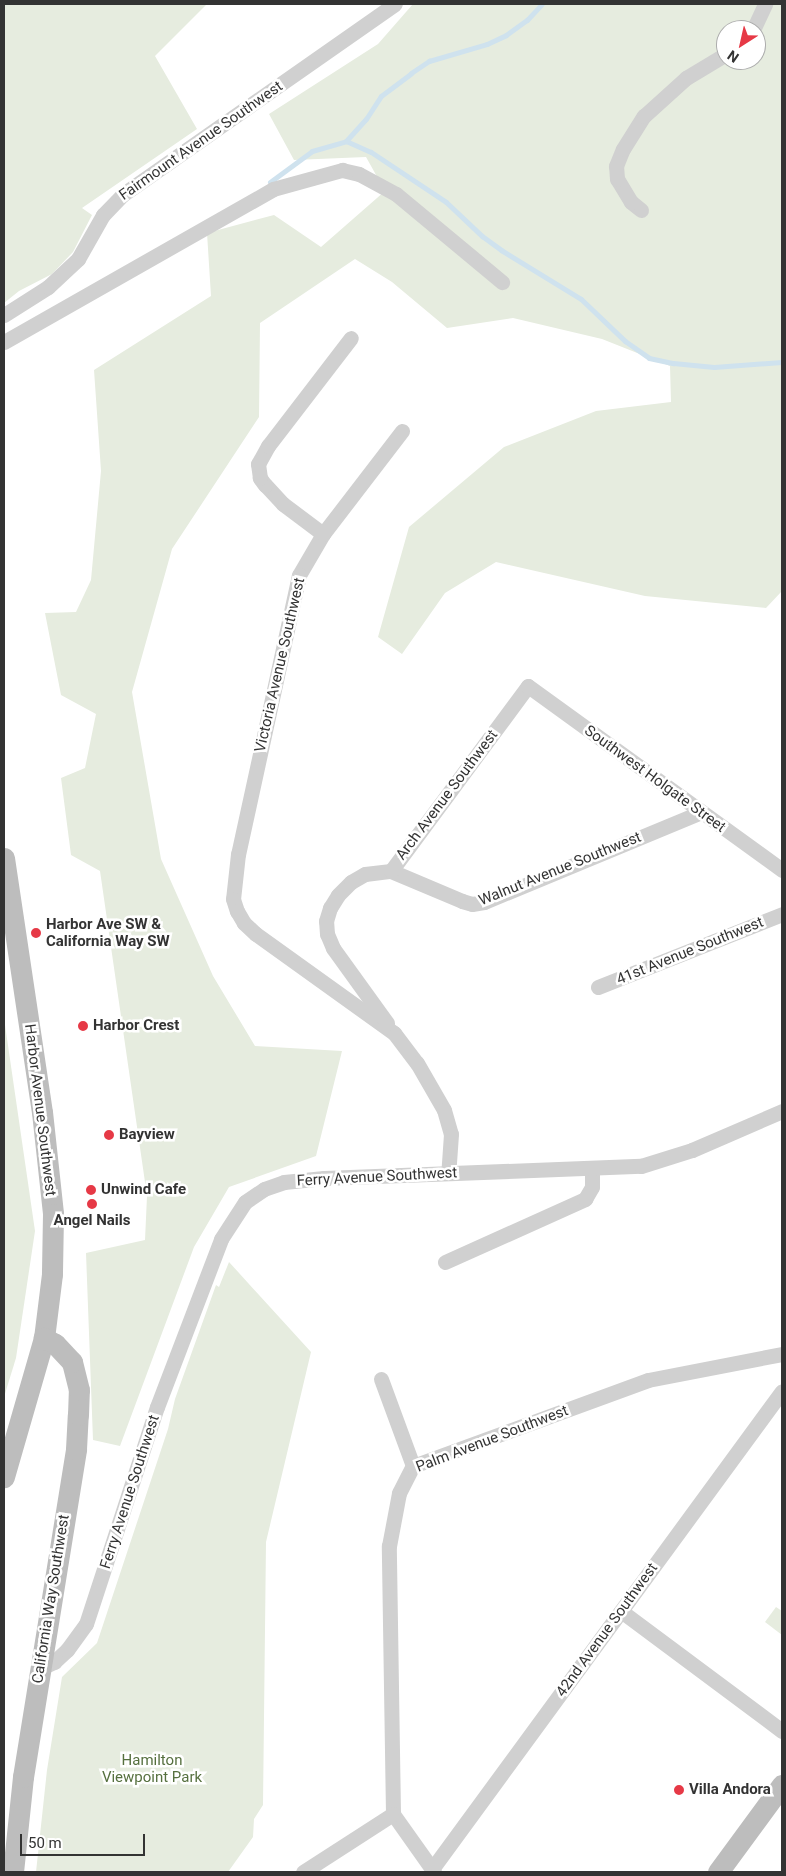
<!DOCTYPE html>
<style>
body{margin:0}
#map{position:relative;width:786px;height:1876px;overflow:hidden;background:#fff;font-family:Roboto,sans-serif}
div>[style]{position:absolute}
.green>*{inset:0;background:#e6ecdf}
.stream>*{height:5px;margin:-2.5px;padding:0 2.5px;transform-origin:2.5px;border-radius:2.5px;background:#cfe2ee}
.street>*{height:15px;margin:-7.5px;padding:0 7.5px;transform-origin:7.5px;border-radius:7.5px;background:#d0d0d0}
.secondary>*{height:21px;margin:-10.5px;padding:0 10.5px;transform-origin:10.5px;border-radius:10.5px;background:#bdbdbd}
.dots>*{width:14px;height:14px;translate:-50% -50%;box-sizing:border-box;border:2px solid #fff;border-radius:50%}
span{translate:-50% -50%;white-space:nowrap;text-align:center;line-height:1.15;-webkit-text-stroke:5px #fff;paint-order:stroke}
.street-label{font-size:15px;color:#333}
.poi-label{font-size:15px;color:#333;font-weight:700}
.left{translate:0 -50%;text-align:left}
.park-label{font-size:15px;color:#56703f}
.frame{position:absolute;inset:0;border:5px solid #333;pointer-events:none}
.north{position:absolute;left:716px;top:20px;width:50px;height:50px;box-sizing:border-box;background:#fff;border:1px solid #adadad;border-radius:50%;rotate:215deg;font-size:14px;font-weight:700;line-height:20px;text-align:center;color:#333}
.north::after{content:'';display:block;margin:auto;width:18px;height:22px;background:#e63946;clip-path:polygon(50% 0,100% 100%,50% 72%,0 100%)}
.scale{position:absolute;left:20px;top:1834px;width:125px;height:22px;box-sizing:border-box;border:2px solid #333;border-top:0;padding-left:6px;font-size:15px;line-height:18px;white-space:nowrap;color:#333;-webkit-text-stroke:4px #fff;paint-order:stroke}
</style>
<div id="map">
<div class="green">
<i style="clip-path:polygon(4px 4px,207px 4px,155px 56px,197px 129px,82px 208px,92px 215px,73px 252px,52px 274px,19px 291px,4px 303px)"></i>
<i style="clip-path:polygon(evenodd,413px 4px,782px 4px,782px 591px,766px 608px,645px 596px,496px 562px,445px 593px,402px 654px,378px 637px,409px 527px,504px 447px,596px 411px,671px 402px,670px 366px,602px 339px,513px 318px,447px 328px,392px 282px,355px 259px,260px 323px,259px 417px,172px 549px,132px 692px,161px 859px,213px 976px,255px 1046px,342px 1051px,316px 1156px,229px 1187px,194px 1247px,120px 1446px,93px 1440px,86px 1253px,145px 1240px,147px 1196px,100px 871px,71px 855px,61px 778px,85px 768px,96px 714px,61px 695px,45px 613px,76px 612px,91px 580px,101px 471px,94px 370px,211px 296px,207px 233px,274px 215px,321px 247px,385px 191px,366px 157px,294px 160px,269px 114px,378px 44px,413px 4px,726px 30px,756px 30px,756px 60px,726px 60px,726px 30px)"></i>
<i style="clip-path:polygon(4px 1018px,35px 1231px,16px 1358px,4px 1397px)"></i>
<i style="clip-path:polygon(229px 1262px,311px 1352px,266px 1542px,263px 1805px,254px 1819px,253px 1837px,228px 1872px,36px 1872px,47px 1770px,62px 1677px,97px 1643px,168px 1429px,175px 1399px,216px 1285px,219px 1287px)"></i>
<i style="clip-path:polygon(776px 1607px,782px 1611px,782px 1635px,765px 1622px)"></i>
</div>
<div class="stream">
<i style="left:346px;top:141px;width:27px;rotate:24deg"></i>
<i style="left:371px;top:152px;width:90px;rotate:33.7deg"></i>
<i style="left:446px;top:202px;width:50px;rotate:43.4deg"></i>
<i style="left:482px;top:236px;width:24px;rotate:36deg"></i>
<i style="left:501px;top:250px;width:94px;rotate:31.5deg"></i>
<i style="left:581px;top:299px;width:61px;rotate:43.7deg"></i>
<i style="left:625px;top:341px;width:29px;rotate:35deg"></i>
<i style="left:649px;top:358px;width:25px;rotate:12deg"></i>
<i style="left:673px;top:363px;width:41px;rotate:5.6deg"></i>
<i style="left:714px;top:367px;width:68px;rotate:-4.2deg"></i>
<i style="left:270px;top:182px;width:52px;rotate:-36.4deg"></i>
<i style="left:312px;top:151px;width:35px;rotate:-16deg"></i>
<i style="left:346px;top:141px;width:30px;rotate:-48deg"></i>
<i style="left:366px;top:119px;width:27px;rotate:-57deg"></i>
<i style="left:381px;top:96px;width:38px;rotate:-37deg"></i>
<i style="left:411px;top:73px;width:22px;rotate:-34deg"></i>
<i style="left:429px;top:61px;width:60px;rotate:-16.3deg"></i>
<i style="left:487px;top:44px;width:21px;rotate:-25deg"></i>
<i style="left:506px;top:35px;width:26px;rotate:-36deg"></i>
<i style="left:527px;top:20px;width:22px;rotate:-47deg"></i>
</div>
<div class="street">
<i style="left:753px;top:30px;width:29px;rotate:-65deg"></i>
<i style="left:641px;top:210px;width:13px;rotate:-141deg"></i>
<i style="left:631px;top:202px;width:27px;rotate:-121deg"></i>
<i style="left:617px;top:179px;width:13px;rotate:-94deg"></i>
<i style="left:616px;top:166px;width:18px;rotate:-68deg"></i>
<i style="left:623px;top:149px;width:39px;rotate:-58deg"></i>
<i style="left:644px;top:116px;width:57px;rotate:-42.1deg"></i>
<i style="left:686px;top:78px;width:47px;rotate:-31deg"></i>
<i style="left:4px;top:315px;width:52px;rotate:-32.5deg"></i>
<i style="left:48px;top:287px;width:41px;rotate:-43deg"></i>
<i style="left:78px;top:259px;width:51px;rotate:-60.4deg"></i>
<i style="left:103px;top:215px;width:28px;rotate:-46deg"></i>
<i style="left:122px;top:195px;width:333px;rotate:-35deg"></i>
<i style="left:4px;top:342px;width:309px;rotate:-29.6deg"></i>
<i style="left:273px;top:189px;width:72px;rotate:-15.4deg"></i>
<i style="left:342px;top:170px;width:17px;rotate:13deg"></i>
<i style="left:359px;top:174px;width:42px;rotate:28.4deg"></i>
<i style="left:396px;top:194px;width:138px;rotate:39.7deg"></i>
<i style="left:402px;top:431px;width:130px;rotate:127.5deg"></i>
<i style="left:323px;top:534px;width:48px;rotate:120.3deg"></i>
<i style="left:299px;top:575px;width:286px;rotate:102.3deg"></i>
<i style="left:238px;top:854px;width:45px;rotate:96.3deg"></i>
<i style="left:233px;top:899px;width:13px;rotate:72deg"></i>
<i style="left:237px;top:911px;width:14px;rotate:60deg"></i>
<i style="left:244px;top:923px;width:16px;rotate:43deg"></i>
<i style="left:256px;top:934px;width:170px;rotate:35.7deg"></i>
<i style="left:394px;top:1033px;width:38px;rotate:53deg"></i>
<i style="left:417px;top:1063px;width:54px;rotate:60.1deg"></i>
<i style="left:444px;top:1110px;width:25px;rotate:74deg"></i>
<i style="left:451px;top:1134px;width:39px;rotate:94deg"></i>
<i style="left:323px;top:534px;width:50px;rotate:-143.1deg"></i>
<i style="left:283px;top:504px;width:26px;rotate:-133deg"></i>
<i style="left:265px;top:485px;width:9px;rotate:-126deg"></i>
<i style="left:260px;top:478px;width:14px;rotate:-98deg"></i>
<i style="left:258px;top:464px;width:21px;rotate:-61deg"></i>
<i style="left:268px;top:446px;width:136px;rotate:-52.5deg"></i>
<i style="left:391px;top:871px;width:77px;rotate:22.9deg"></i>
<i style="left:462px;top:901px;width:10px;rotate:17deg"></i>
<i style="left:472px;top:904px;width:12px;rotate:-9deg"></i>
<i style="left:484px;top:902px;width:235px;rotate:-22.5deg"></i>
<i style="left:598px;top:987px;width:198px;rotate:-21.6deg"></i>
<i style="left:387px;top:1023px;width:92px;rotate:-125.8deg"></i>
<i style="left:333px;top:948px;width:15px;rotate:-113deg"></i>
<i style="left:327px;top:934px;width:13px;rotate:-94deg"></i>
<i style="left:326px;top:921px;width:14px;rotate:-73deg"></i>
<i style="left:330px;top:908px;width:15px;rotate:-58deg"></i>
<i style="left:338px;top:895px;width:18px;rotate:-45deg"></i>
<i style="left:351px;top:882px;width:16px;rotate:-30deg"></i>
<i style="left:365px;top:874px;width:26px;rotate:-7deg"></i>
<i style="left:391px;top:871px;width:230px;rotate:-53.5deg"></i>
<i style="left:528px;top:686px;width:314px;rotate:35.9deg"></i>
<i style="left:445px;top:1262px;width:154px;rotate:-24.2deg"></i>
<i style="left:585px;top:1199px;width:14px;rotate:-60deg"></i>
<i style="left:592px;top:1187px;width:19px;rotate:-90deg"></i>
<i style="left:381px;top:1379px;width:93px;rotate:69.8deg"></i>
<i style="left:621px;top:1611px;width:201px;rotate:36.7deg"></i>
<i style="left:39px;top:1669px;width:17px;rotate:-25deg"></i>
<i style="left:54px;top:1662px;width:18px;rotate:-43deg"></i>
<i style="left:67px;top:1650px;width:32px;rotate:-54deg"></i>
<i style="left:86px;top:1624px;width:228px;rotate:-71.9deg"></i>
<i style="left:157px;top:1407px;width:180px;rotate:-69.1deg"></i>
<i style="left:221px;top:1239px;width:44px;rotate:-57deg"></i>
<i style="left:245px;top:1202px;width:23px;rotate:-34deg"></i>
<i style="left:264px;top:1189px;width:21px;rotate:-19deg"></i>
<i style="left:284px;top:1182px;width:40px;rotate:-5.7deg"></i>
<i style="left:324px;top:1178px;width:317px;rotate:-2.2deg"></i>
<i style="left:641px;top:1166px;width:53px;rotate:-17.4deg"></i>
<i style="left:692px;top:1150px;width:98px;rotate:-23.4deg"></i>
<i style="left:393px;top:1814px;width:268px;rotate:-90.9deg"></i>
<i style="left:389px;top:1546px;width:54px;rotate:-79.3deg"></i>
<i style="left:399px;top:1493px;width:30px;rotate:-63deg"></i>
<i style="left:413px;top:1466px;width:250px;rotate:-20.1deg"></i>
<i style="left:648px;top:1380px;width:136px;rotate:-11deg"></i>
<i style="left:393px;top:1814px;width:71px;rotate:54.7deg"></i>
<i style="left:432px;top:1869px;width:592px;rotate:-53.79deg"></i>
<i style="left:303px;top:1872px;width:107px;rotate:-32.8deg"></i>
</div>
<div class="secondary">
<i style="left:4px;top:858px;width:257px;rotate:81.5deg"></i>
<i style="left:42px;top:1112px;width:103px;rotate:83.8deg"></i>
<i style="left:53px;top:1214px;width:60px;rotate:91deg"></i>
<i style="left:52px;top:1274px;width:64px;rotate:97.1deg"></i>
<i style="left:44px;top:1338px;width:145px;rotate:106.1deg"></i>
<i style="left:13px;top:1872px;width:96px;rotate:-84deg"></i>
<i style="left:23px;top:1777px;width:332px;rotate:-80.8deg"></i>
<i style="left:76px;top:1449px;width:34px;rotate:-87deg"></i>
<i style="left:78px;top:1415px;width:25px;rotate:-88deg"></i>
<i style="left:79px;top:1390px;width:29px;rotate:-104deg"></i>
<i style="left:72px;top:1362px;width:25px;rotate:-133deg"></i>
<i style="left:55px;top:1344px;width:13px;rotate:-151deg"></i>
<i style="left:718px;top:1872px;width:108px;rotate:-53.7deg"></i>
</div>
<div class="dots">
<i style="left:36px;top:933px;background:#e63946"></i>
<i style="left:83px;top:1026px;background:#e63946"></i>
<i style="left:109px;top:1135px;background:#e63946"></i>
<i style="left:91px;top:1190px;background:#e63946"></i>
<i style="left:92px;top:1204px;background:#e63946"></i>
<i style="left:679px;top:1790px;background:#e63946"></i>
</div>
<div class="street-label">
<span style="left:201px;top:141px;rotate:-35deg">Fairmount Avenue Southwest</span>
<span style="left:280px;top:665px;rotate:-77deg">Victoria Avenue Southwest</span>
<span style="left:655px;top:779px;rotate:36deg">Southwest Holgate Street</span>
<span style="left:447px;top:795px;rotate:-53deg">Arch Avenue Southwest</span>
<span style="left:560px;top:869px;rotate:-22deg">Walnut Avenue Southwest</span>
<span style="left:690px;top:951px;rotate:-22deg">41st Avenue Southwest</span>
<span style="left:40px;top:1110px;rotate:83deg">Harbor Avenue Southwest</span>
<span style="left:377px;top:1177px;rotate:-3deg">Ferry Avenue Southwest</span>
<span style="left:492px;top:1439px;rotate:-21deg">Palm Avenue Southwest</span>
<span style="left:130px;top:1492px;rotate:-72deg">Ferry Avenue Southwest</span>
<span style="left:51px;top:1599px;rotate:-81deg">California Way Southwest</span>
<span style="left:607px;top:1630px;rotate:-54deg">42nd Avenue Southwest</span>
</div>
<div class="poi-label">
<span class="left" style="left:46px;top:933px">Harbor Ave SW &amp;<br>California Way SW</span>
<span class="left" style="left:93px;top:1026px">Harbor Crest</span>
<span class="left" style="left:119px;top:1135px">Bayview</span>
<span class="left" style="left:101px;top:1190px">Unwind Cafe</span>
<span style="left:92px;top:1221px">Angel Nails</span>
<span class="left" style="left:689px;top:1790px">Villa Andora</span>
</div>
<div class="park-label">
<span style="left:152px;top:1769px">Hamilton<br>Viewpoint Park</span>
</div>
<div class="frame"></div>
<div class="north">N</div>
<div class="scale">50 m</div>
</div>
